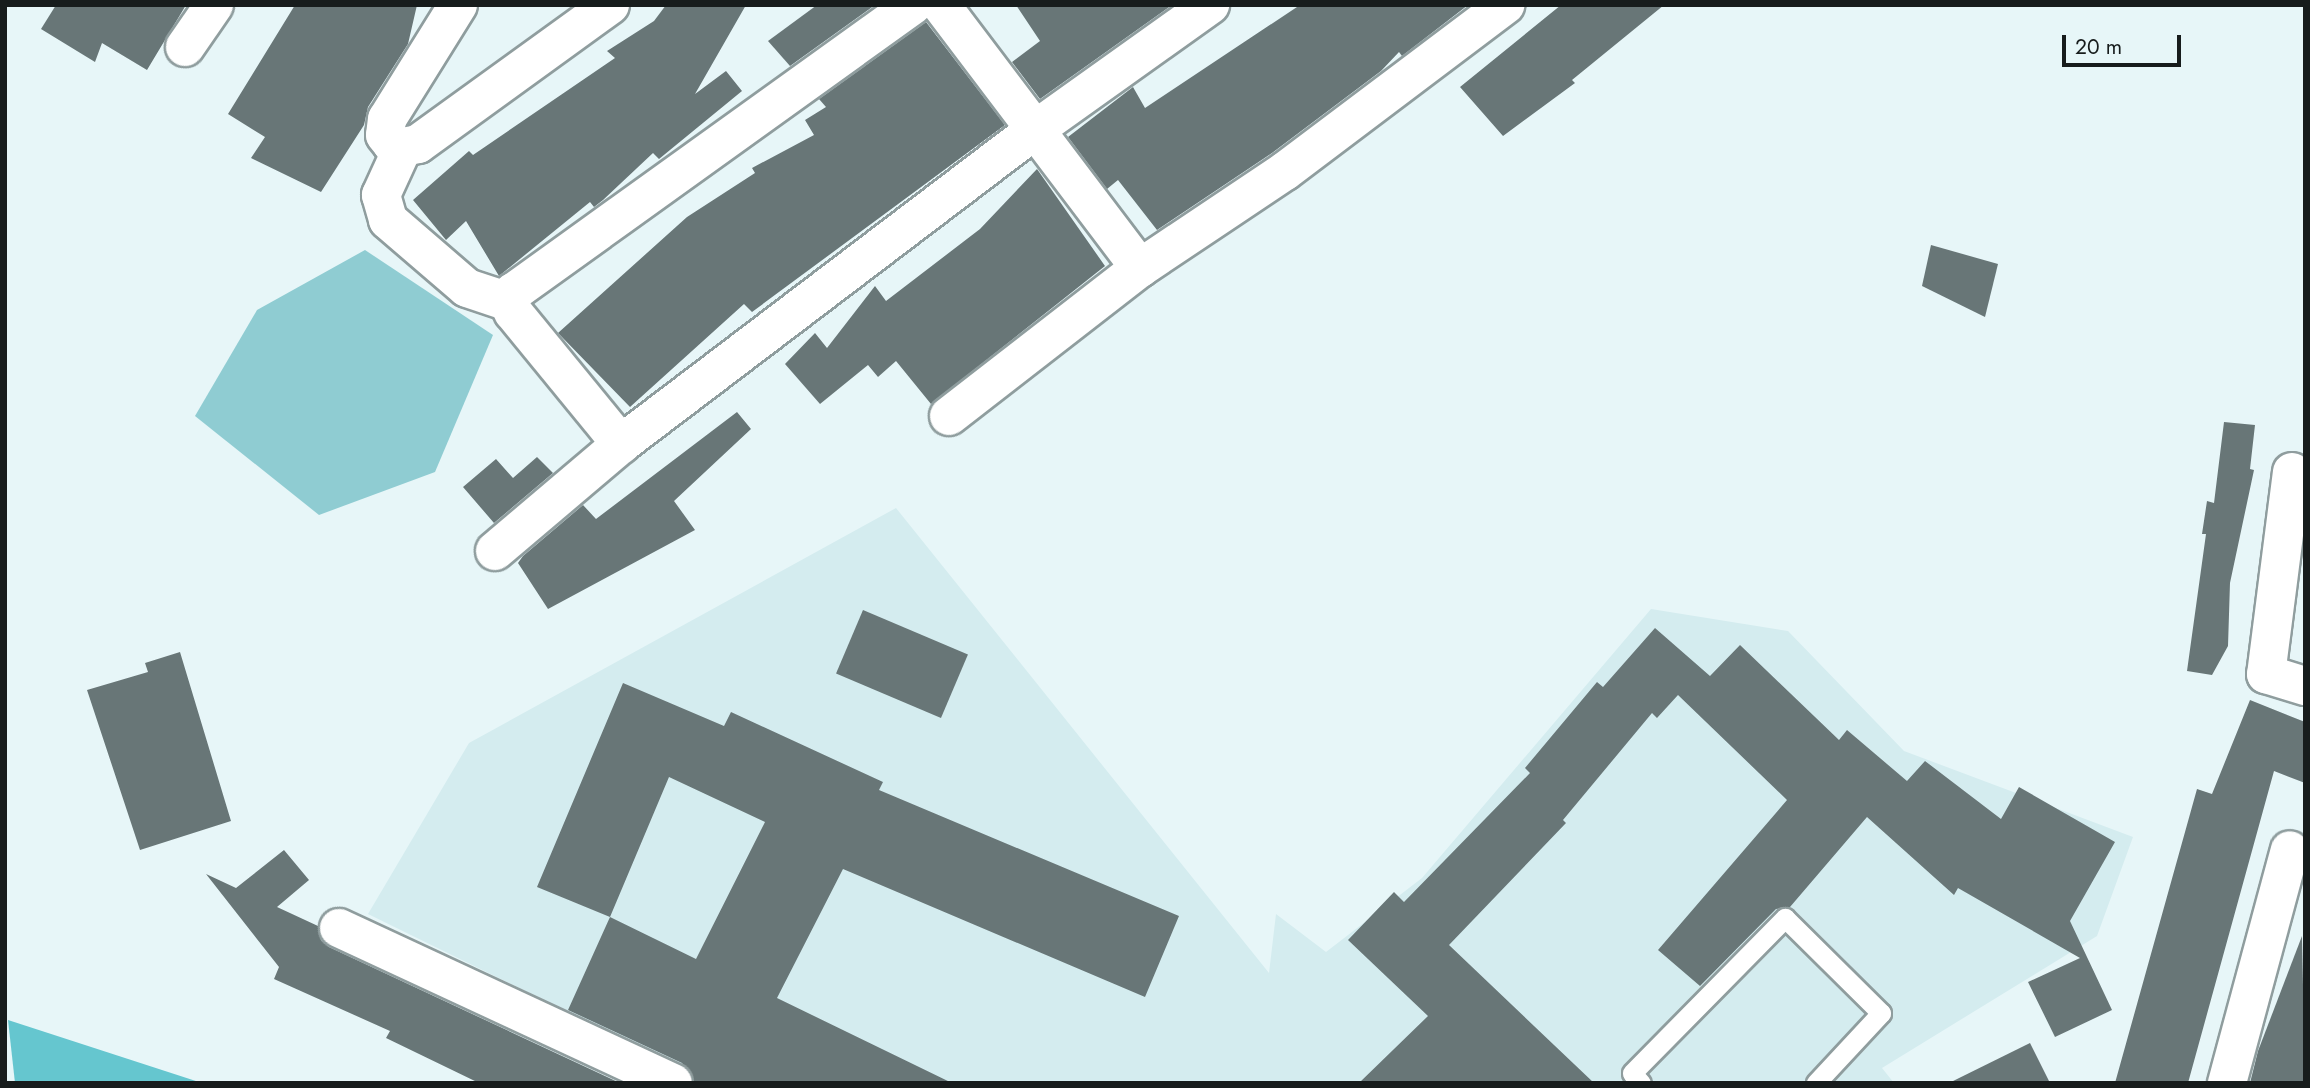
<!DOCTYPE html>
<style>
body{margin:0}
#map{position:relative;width:2310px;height:1088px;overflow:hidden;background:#e7f6f8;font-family:Jost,sans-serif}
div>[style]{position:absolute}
.built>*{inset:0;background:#d4ecef}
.green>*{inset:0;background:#8fccd2}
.forest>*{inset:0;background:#65c6cf}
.building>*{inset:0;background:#687677;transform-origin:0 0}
.roads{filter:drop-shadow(2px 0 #8f9d9e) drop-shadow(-2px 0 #8f9d9e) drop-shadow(0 2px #8f9d9e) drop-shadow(0 -2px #8f9d9e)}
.service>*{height:19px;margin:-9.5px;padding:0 9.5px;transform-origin:9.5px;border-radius:9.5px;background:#fff}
.minor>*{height:38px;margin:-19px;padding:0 19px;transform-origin:19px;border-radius:19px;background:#fff}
span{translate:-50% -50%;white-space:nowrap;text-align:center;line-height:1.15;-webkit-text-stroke:6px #e7f6f8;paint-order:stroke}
.frame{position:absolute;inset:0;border:7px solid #171c1c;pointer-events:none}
.scale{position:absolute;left:2062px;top:35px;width:119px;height:32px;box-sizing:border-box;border:4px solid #171c1c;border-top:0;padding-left:9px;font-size:21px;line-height:24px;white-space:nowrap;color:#171c1c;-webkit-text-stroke:5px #e7f6f8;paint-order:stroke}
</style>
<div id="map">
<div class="built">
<i style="clip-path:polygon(896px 508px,1269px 973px,1276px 914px,1326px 952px,1422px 878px,1651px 609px,1788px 631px,1904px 751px,2133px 837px,2097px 936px,1882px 1068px,1894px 1083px,713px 1083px,368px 914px,469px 743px)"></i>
</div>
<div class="green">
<i style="clip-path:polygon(365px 250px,493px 335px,435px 472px,319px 515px,195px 416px,257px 310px)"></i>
</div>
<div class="forest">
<i style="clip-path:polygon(8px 1020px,202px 1083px,15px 1083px)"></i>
</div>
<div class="building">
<i style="clip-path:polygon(56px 5px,186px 5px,147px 70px,102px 43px,95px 62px,41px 29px)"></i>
<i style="clip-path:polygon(295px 5px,417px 5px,408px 44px,368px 107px,364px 125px,321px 192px,251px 158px,265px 137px,228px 114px)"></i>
<i style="clip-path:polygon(666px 5px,746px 5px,695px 94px,726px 71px,742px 91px,659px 159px,653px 153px,603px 200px,594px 207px,590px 202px,499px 276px,466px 221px,446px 240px,413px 200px,469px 151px,473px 155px,615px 58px,607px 51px,654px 21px)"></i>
<i style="clip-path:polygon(817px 5px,875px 5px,790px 66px,768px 41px)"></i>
<i style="clip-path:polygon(1016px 5px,1172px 5px,1040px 99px,1012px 62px,1040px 41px)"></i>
<i style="clip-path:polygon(1300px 5px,1468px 5px,1402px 56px,1399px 52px,1381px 71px,1272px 153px,1157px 230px,1118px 180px,1107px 189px,1068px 137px,1133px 87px,1145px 108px)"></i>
<i style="clip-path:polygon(1561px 5px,1664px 5px,1572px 80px,1575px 83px,1503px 136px,1460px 87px)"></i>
<i style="clip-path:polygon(926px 22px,1005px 125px,752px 312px,744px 304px,630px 407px,558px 333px,687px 217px,755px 173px,752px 168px,814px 135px,805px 120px,826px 107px,819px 99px)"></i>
<i style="clip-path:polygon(1037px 169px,1105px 266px,931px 404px,896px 361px,878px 377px,868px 365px,820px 404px,785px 364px,815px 333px,827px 348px,875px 286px,886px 301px,980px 229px)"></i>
<i style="clip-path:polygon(1931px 245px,1998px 264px,1985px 317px,1922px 286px)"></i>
<i style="clip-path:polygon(737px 412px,751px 429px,674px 501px,695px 530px,548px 609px,518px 563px,523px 556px,583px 505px,596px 519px)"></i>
<i style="clip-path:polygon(2224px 422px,2255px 425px,2250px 469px,2254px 470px,2230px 583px,2228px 646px,2212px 675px,2187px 671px,2206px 534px,2202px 534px,2207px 501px,2214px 503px)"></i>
<i style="clip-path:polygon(537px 457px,553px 473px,494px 523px,463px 487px,496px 459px,513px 478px)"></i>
<i style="left:863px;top:610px;width:114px;height:69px;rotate:23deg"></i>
<i style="clip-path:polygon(1655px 628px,1710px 676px,1740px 645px,1839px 740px,1847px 730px,1907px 781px,1925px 761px,2001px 819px,2019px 787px,2115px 842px,2070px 921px,2112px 1010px,2055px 1037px,2028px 982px,2080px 958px,1958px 888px,1954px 895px,1867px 817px,1790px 907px,1776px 909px,1700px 986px,1658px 950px,1787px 800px,1678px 695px,1657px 718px,1652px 713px,1563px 820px,1566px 823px,1449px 945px,1594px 1083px,1359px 1083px,1428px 1016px,1348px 940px,1394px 892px,1404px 902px,1530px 773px,1525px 768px,1597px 682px,1603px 687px)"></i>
<i style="clip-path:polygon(180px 652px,231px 821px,140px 850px,87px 690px,148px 672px,145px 663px)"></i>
<i style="clip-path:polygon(evenodd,623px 683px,724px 726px,731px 712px,883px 782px,879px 790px,1179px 916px,1145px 997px,843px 869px,777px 998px,952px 1083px,695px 1083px,682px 1063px,568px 1010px,610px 917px,537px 887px,623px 683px,669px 777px,765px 822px,696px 959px,610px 917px,669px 777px)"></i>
<i style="clip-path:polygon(2250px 700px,2305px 722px,2305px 783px,2274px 771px,2188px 1083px,2115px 1083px,2197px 789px,2212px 794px)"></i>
<i style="clip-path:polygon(284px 850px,309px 880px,277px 907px,318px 926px,321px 940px,329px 947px,620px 1083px,479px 1083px,386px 1038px,390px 1031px,274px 979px,279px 967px,206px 874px,236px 888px)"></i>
<i style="clip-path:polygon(2302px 936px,2305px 1083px,2250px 1083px,2258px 1051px)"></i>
<i style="clip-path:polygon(2030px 1043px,2050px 1083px,1949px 1083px)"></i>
</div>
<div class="roads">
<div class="service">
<i style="left:1641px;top:1083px;width:13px;rotate:-132deg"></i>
<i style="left:1632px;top:1073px;width:218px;rotate:-45.4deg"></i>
<i style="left:1785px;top:918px;width:135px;rotate:44.7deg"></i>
<i style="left:1881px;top:1013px;width:96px;rotate:132.9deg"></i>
</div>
<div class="minor">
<i style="left:458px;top:5px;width:134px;rotate:121.9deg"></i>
<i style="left:387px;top:119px;width:16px;rotate:97deg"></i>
<i style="left:385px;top:135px;width:11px;rotate:52deg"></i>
<i style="left:392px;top:144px;width:11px;rotate:15deg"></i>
<i style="left:403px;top:147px;width:15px;rotate:-11deg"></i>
<i style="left:418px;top:144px;width:237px;rotate:-35.9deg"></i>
<i style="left:913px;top:5px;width:492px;rotate:144.3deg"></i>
<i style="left:513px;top:292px;width:11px;rotate:112deg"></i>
<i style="left:509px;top:302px;width:11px;rotate:68deg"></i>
<i style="left:513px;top:312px;width:171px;rotate:50.7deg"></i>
<i style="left:621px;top:444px;width:521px;rotate:-37.2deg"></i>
<i style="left:1036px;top:129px;width:214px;rotate:-35.5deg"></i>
<i style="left:941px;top:5px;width:330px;rotate:52.9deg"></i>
<i style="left:1140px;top:268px;width:174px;rotate:-33.8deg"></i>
<i style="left:1285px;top:171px;width:276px;rotate:-37deg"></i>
<i style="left:185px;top:47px;width:51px;rotate:-55.4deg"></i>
<i style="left:403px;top:147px;width:53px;rotate:114.6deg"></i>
<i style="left:381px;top:195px;width:26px;rotate:74deg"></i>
<i style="left:388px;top:220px;width:104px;rotate:40.7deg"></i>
<i style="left:467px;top:288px;width:44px;rotate:18.4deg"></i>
<i style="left:949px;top:416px;width:242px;rotate:-37.8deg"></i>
<i style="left:2292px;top:472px;width:204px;rotate:97.3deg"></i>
<i style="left:2266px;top:674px;width:41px;rotate:17.1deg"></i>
<i style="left:495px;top:551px;width:165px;rotate:-40.3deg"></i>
<i style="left:339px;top:928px;width:368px;rotate:24.9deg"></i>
<i style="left:2227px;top:1083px;width:241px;rotate:-74.9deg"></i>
</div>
</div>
<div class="frame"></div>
<div class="scale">20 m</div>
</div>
